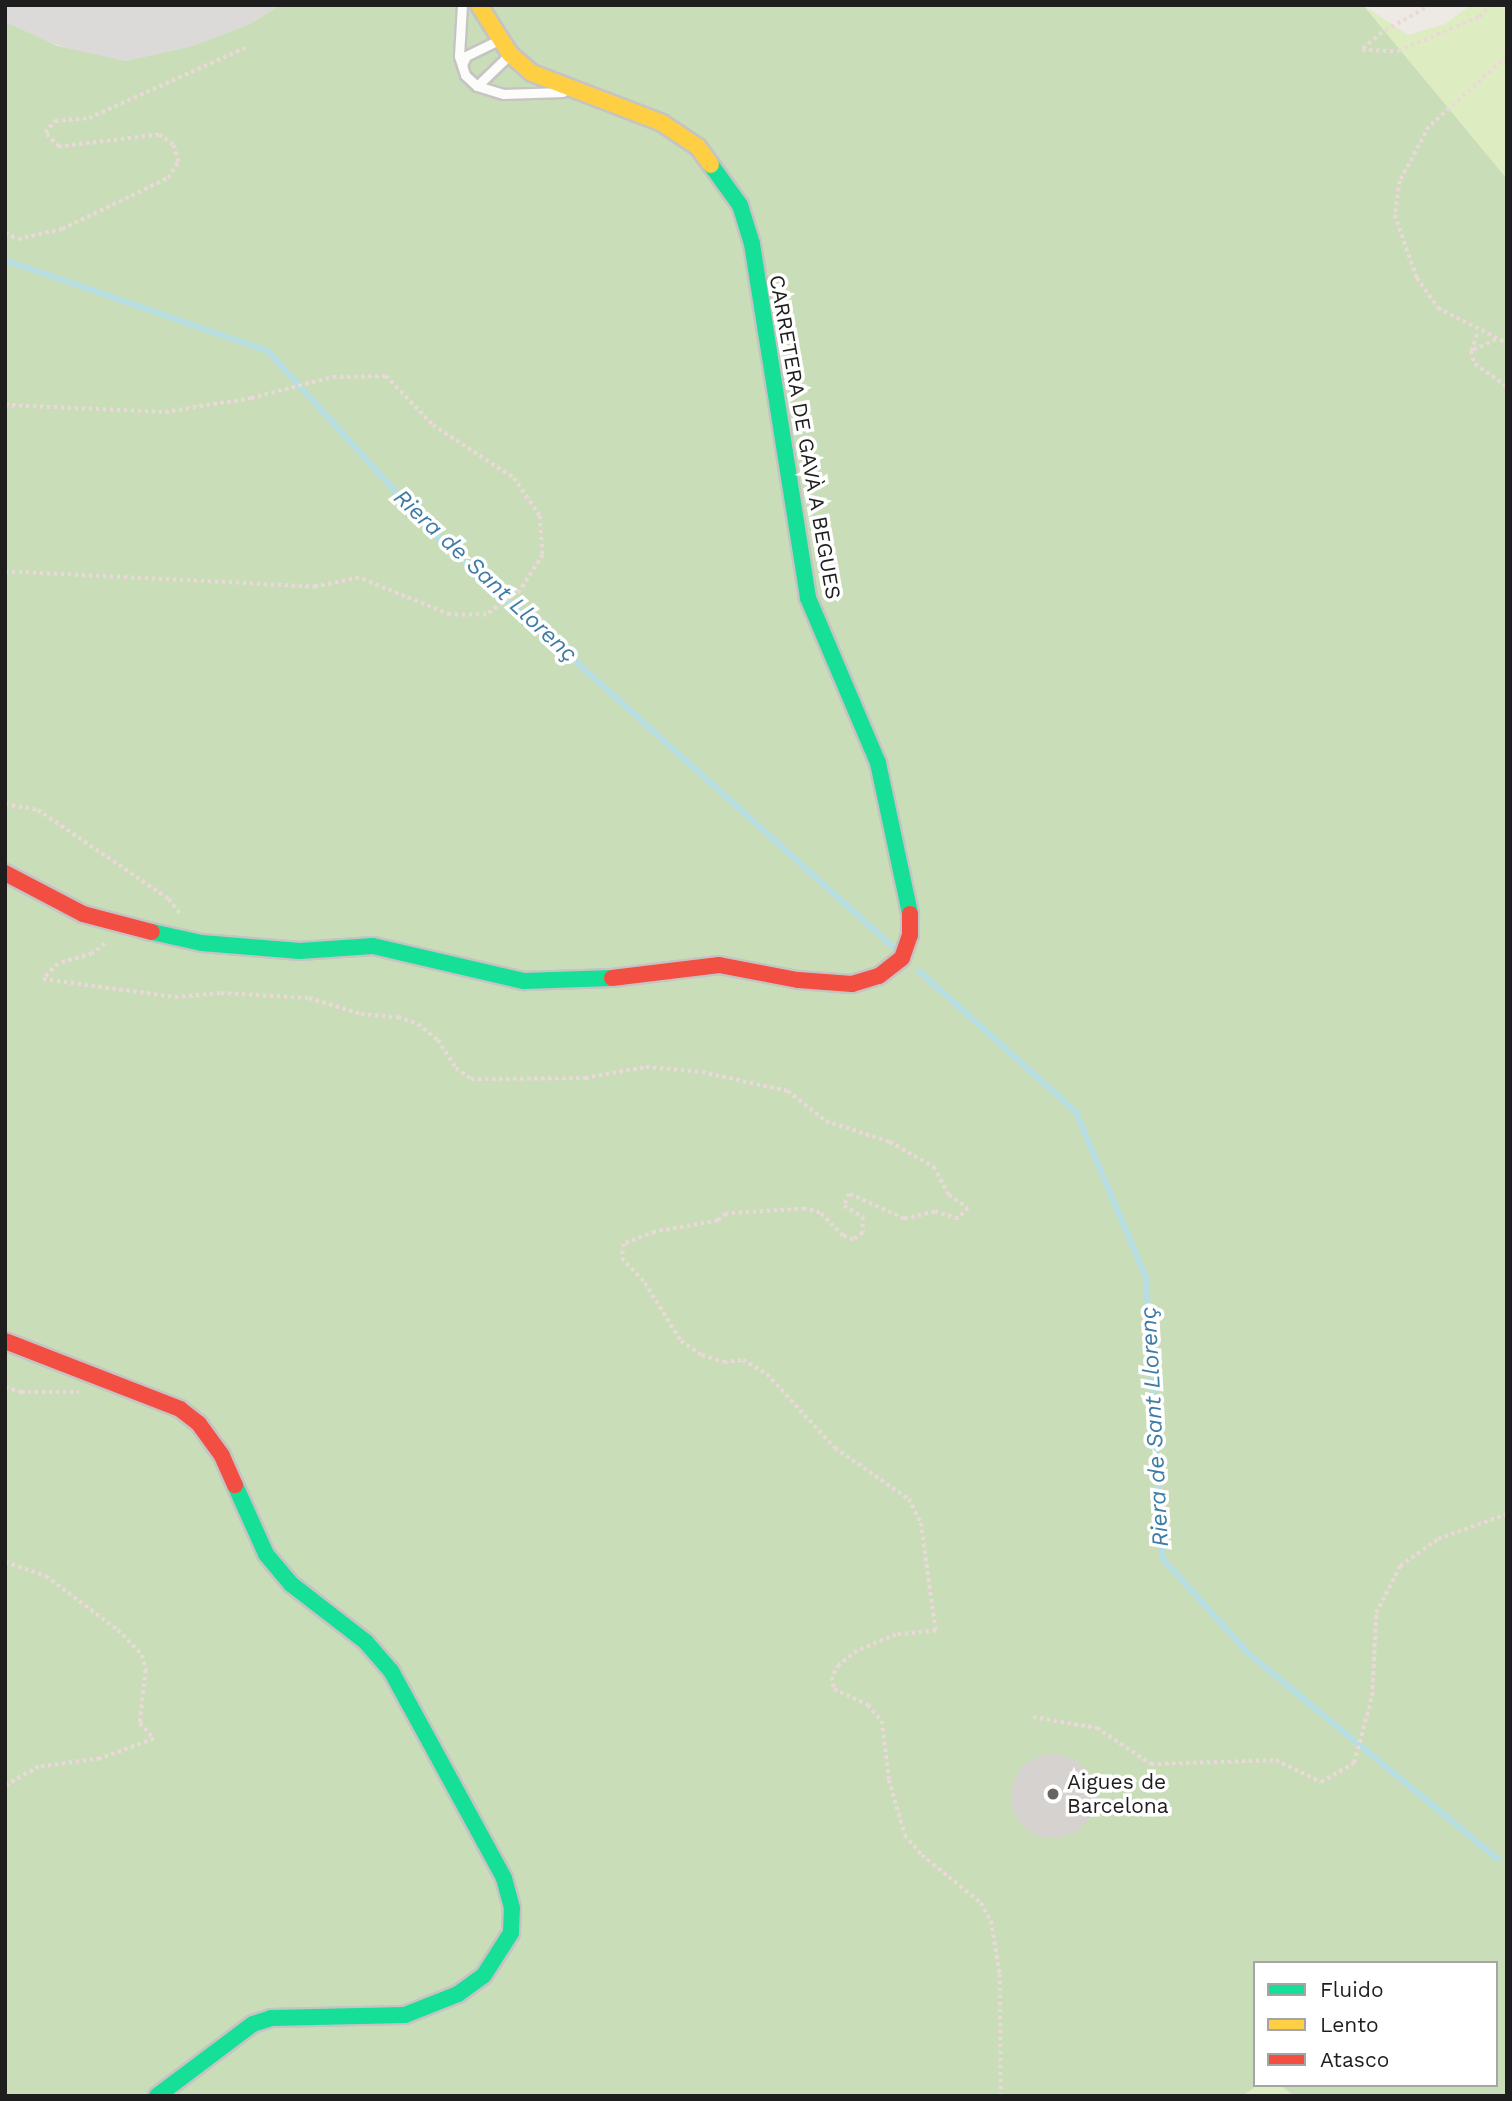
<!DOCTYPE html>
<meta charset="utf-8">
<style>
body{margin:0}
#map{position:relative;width:1512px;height:2101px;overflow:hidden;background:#edeae6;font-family:"Work Sans",sans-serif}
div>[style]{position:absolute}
.residential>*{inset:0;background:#dcdad8}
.grass>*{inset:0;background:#deecc2}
.forest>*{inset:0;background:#caddb9}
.stream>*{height:6px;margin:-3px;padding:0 3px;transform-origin:3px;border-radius:3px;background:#b7dee2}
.building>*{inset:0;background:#d5d2cf}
.round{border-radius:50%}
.path>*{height:3.5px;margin-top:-1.75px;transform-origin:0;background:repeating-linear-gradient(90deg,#ebd8d8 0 3.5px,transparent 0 7px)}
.roads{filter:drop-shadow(2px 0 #c5c4c2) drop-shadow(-2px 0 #c5c4c2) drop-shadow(0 2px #c5c4c2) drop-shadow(0 -2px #c5c4c2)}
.lane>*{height:9px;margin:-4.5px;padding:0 4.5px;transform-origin:4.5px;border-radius:4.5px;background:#fcfcfb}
.fast>*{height:16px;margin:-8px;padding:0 8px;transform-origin:8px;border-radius:8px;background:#16e098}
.slow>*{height:16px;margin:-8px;padding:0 8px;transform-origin:8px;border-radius:8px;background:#ffcf43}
.jam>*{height:16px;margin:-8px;padding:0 8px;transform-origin:8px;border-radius:8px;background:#f24e42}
.dots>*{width:19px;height:19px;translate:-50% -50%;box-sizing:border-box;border:4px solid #fff;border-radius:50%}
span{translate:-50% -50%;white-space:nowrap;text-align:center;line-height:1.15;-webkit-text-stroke:7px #fff;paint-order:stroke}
.street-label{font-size:21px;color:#1e1e1e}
.poi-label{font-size:21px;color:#1e1e1e}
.left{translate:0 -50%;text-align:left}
.water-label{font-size:23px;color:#3e7ca5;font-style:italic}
.frame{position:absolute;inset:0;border:7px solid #1e1e1e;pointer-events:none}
.legend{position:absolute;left:1253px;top:1961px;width:245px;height:126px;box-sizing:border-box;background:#fff;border:2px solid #a5a5a5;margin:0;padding:9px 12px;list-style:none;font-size:21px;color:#1e1e1e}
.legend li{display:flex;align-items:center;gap:14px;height:35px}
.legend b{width:35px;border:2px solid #a5a5a5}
</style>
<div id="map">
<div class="residential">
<i style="clip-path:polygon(5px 5px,280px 5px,250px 24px,192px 46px,125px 61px,98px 58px,24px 34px,5px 22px)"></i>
</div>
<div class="grass">
<i style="clip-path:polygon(1363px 5px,1408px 35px,1445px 24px,1471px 5px,1507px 5px,1507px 179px)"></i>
<i style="clip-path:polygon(1258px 2085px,1280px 2085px,1294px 2096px,1242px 2096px)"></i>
</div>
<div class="forest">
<i style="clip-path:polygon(280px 5px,1363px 5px,1507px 179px,1507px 2096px,1294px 2096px,1280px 2085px,1496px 2085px,1496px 1963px,1255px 1963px,1258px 2085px,1242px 2096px,5px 2096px,5px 22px,58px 46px,125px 61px,192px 46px,250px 24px)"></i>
</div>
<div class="stream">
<i style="left:5px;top:260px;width:278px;rotate:19.1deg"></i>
<i style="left:268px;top:351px;width:247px;rotate:47.8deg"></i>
<i style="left:434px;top:534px;width:616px;rotate:41.97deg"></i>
<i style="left:919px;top:971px;width:211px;rotate:41.9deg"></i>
<i style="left:1076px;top:1112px;width:180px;rotate:67.1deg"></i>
<i style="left:1146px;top:1278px;width:280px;rotate:86.7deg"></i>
<i style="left:1162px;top:1558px;width:128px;rotate:47.8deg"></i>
<i style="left:1248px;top:1653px;width:324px;rotate:39.5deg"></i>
</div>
<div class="building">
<i class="round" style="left:1011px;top:1754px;width:84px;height:84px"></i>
</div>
<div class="path">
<i style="left:1431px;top:5px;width:56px;rotate:150.3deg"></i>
<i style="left:1382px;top:33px;width:26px;rotate:140deg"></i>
<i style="left:1362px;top:50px;width:36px;rotate:2deg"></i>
<i style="left:1398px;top:51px;width:88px;rotate:-22.8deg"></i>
<i style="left:1479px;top:17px;width:17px;rotate:-45deg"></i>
<i style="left:1507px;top:57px;width:105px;rotate:138.1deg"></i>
<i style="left:1429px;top:127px;width:61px;rotate:118.2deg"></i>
<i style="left:1400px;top:181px;width:34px;rotate:98deg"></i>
<i style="left:1395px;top:215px;width:67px;rotate:70.8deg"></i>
<i style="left:1417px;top:278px;width:37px;rotate:55deg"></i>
<i style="left:1438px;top:308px;width:77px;rotate:26.9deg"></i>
<i style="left:5px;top:233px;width:14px;rotate:25deg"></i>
<i style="left:18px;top:239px;width:45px;rotate:-12.8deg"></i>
<i style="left:62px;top:229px;width:118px;rotate:-25.7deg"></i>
<i style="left:168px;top:178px;width:19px;rotate:-58deg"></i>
<i style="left:178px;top:162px;width:18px;rotate:-106deg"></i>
<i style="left:173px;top:145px;width:17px;rotate:-144deg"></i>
<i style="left:159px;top:135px;width:101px;rotate:173.2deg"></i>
<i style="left:59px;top:147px;width:20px;rotate:-135deg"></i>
<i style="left:45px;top:133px;width:16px;rotate:-50deg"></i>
<i style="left:55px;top:121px;width:34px;rotate:-5deg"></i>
<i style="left:89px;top:118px;width:171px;rotate:-24.2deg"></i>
<i style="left:1496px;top:340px;width:27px;rotate:156deg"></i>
<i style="left:1471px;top:351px;width:14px;rotate:73deg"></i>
<i style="left:1475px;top:364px;width:39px;rotate:35deg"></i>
<i style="left:1471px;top:351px;width:21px;rotate:-71deg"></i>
<i style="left:5px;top:405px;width:160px;rotate:2.5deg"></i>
<i style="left:165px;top:412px;width:87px;rotate:-9.2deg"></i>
<i style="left:251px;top:398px;width:85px;rotate:-14.4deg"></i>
<i style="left:333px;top:377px;width:53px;rotate:-1.1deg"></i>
<i style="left:386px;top:376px;width:68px;rotate:46.2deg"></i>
<i style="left:433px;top:425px;width:97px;rotate:33.2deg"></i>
<i style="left:514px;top:478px;width:46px;rotate:55.6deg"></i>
<i style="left:540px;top:516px;width:39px;rotate:86deg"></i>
<i style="left:543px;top:555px;width:43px;rotate:122.6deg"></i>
<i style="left:520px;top:591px;width:42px;rotate:144.8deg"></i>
<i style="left:486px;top:615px;width:36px;rotate:180deg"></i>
<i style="left:450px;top:615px;width:98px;rotate:-157.9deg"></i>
<i style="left:359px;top:578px;width:44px;rotate:168.2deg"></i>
<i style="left:316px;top:587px;width:311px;rotate:-177.2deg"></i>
<i style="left:5px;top:804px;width:34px;rotate:10deg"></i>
<i style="left:38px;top:810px;width:158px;rotate:34.2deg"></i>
<i style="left:169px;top:899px;width:20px;rotate:53deg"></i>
<i style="left:105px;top:944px;width:16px;rotate:142deg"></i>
<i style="left:92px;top:954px;width:35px;rotate:164deg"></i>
<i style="left:58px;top:964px;width:21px;rotate:135deg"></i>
<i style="left:43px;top:979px;width:133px;rotate:7.8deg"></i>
<i style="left:175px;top:997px;width:46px;rotate:-5deg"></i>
<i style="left:221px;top:993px;width:88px;rotate:3.3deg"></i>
<i style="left:309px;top:998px;width:54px;rotate:17.1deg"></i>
<i style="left:361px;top:1014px;width:37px;rotate:5deg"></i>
<i style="left:398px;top:1017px;width:21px;rotate:19deg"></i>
<i style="left:418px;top:1024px;width:26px;rotate:39deg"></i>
<i style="left:438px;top:1040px;width:33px;rotate:57deg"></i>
<i style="left:456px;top:1068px;width:19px;rotate:36deg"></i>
<i style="left:471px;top:1079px;width:114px;rotate:-0.5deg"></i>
<i style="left:585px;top:1078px;width:62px;rotate:-10.2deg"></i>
<i style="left:646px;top:1067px;width:56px;rotate:5.1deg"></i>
<i style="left:702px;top:1072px;width:88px;rotate:12.5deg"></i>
<i style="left:788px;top:1091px;width:48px;rotate:38.3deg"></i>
<i style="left:826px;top:1121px;width:67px;rotate:18.2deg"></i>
<i style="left:890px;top:1142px;width:51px;rotate:29.6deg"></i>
<i style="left:934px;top:1167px;width:32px;rotate:62deg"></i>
<i style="left:949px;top:1195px;width:23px;rotate:34deg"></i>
<i style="left:968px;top:1208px;width:15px;rotate:132deg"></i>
<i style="left:958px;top:1219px;width:24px;rotate:-163deg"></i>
<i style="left:935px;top:1212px;width:32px;rotate:167deg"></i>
<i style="left:904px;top:1219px;width:60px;rotate:-155.6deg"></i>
<i style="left:849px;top:1194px;width:13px;rotate:113deg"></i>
<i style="left:844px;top:1206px;width:22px;rotate:30deg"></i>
<i style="left:863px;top:1217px;width:16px;rotate:90deg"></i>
<i style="left:863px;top:1233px;width:12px;rotate:145deg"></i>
<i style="left:853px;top:1240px;width:11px;rotate:-158deg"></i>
<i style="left:843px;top:1236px;width:33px;rotate:-135deg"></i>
<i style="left:820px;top:1213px;width:16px;rotate:-165deg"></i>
<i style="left:805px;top:1209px;width:79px;rotate:176.4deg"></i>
<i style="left:726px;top:1214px;width:11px;rotate:139deg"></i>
<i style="left:718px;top:1221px;width:64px;rotate:170.1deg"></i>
<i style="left:655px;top:1232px;width:33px;rotate:159deg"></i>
<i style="left:624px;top:1244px;width:14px;rotate:98deg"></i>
<i style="left:622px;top:1258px;width:34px;rotate:47deg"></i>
<i style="left:645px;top:1283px;width:68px;rotate:58.2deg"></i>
<i style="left:681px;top:1341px;width:25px;rotate:34deg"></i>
<i style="left:702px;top:1355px;width:23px;rotate:18deg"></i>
<i style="left:724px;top:1362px;width:19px;rotate:-6deg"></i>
<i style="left:743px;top:1360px;width:28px;rotate:30deg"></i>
<i style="left:767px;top:1374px;width:100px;rotate:47.4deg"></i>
<i style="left:835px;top:1448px;width:90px;rotate:34.6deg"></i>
<i style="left:909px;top:1499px;width:27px;rotate:63deg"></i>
<i style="left:921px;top:1523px;width:109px;rotate:82.1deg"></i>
<i style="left:936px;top:1631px;width:40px;rotate:174.3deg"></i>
<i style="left:896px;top:1635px;width:42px;rotate:157.7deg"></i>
<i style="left:857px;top:1651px;width:23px;rotate:142deg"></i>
<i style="left:839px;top:1665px;width:14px;rotate:120deg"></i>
<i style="left:832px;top:1677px;width:12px;rotate:81deg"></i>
<i style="left:834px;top:1689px;width:38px;rotate:25deg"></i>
<i style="left:868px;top:1705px;width:21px;rotate:49deg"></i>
<i style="left:882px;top:1721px;width:59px;rotate:83.2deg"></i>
<i style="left:889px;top:1780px;width:57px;rotate:73.8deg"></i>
<i style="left:905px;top:1835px;width:26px;rotate:50deg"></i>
<i style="left:922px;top:1855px;width:76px;rotate:39.1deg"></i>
<i style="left:981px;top:1903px;width:21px;rotate:61deg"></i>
<i style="left:991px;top:1921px;width:54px;rotate:80.4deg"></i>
<i style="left:1000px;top:1974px;width:122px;rotate:89.5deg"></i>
<i style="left:5px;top:1387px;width:17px;rotate:17deg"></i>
<i style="left:21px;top:1392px;width:58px"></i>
<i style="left:5px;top:1562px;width:43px;rotate:18.9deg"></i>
<i style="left:46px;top:1576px;width:90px;rotate:36.9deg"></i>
<i style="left:118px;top:1630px;width:35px;rotate:46deg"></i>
<i style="left:142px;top:1655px;width:16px;rotate:75deg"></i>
<i style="left:146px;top:1670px;width:53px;rotate:96.5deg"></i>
<i style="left:140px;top:1723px;width:21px;rotate:49deg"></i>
<i style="left:154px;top:1739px;width:58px;rotate:159.7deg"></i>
<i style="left:100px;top:1759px;width:62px;rotate:172.5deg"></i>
<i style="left:39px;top:1767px;width:39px;rotate:151deg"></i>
<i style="left:1033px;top:1717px;width:65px;rotate:9.8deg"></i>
<i style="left:1097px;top:1728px;width:65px;rotate:33.7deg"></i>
<i style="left:1151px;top:1764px;width:125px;rotate:-1.8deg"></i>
<i style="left:1276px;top:1760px;width:50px;rotate:26.1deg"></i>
<i style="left:1321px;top:1782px;width:38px;rotate:-30deg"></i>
<i style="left:1354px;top:1763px;width:69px;rotate:-75deg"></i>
<i style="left:1372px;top:1696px;width:83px;rotate:-87.2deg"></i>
<i style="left:1376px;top:1613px;width:53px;rotate:-62.9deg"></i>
<i style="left:1400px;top:1566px;width:47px;rotate:-35.4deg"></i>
<i style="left:1438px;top:1539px;width:73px;rotate:-19.9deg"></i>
</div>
<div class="roads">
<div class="lane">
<i style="left:462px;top:5px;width:51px;rotate:93.4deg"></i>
<i style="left:459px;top:56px;width:20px;rotate:72deg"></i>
<i style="left:465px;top:75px;width:16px;rotate:43deg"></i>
<i style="left:477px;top:86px;width:27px;rotate:17deg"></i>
<i style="left:503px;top:94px;width:60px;rotate:-1.9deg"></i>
<i style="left:462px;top:65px;width:10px;rotate:-66deg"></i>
<i style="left:466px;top:56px;width:37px;rotate:-26deg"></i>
<i style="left:477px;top:86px;width:45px;rotate:-44.1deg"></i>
</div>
<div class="fast">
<i style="left:711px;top:165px;width:49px;rotate:54.1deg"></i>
<i style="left:740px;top:205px;width:41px;rotate:72.9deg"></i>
<i style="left:752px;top:244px;width:358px;rotate:81deg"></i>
<i style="left:808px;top:598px;width:179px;rotate:67deg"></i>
<i style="left:878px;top:763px;width:154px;rotate:78deg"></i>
<i style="left:152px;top:932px;width:51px;rotate:12.4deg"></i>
<i style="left:202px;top:943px;width:98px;rotate:4.7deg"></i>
<i style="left:300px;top:951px;width:73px;rotate:-3.9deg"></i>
<i style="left:373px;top:946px;width:155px;rotate:13.1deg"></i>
<i style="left:524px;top:981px;width:88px;rotate:-2deg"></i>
<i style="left:157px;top:2096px;width:120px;rotate:-36.9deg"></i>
<i style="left:253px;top:2024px;width:19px;rotate:-18deg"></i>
<i style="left:271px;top:2018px;width:134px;rotate:-1.3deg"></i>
<i style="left:405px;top:2015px;width:57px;rotate:-21.6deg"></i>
<i style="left:458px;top:1994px;width:32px;rotate:-36deg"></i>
<i style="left:484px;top:1975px;width:50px;rotate:-57.3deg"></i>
<i style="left:511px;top:1933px;width:25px;rotate:-88deg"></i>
<i style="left:512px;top:1908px;width:31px;rotate:-105deg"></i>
<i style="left:504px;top:1878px;width:236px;rotate:-118.6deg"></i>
<i style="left:391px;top:1671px;width:38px;rotate:-131deg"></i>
<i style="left:366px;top:1642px;width:95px;rotate:-142.3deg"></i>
<i style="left:291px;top:1584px;width:39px;rotate:-130deg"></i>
<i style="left:266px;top:1554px;width:76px;rotate:-114.2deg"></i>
</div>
<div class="slow">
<i style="left:479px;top:5px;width:58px;rotate:57.7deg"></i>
<i style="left:510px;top:54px;width:29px;rotate:41deg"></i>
<i style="left:532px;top:73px;width:139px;rotate:21deg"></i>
<i style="left:662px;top:123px;width:43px;rotate:33.7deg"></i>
<i style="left:698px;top:147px;width:22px;rotate:54deg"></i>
</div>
<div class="jam">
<i style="left:5px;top:873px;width:88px;rotate:27.7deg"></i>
<i style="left:83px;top:914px;width:71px;rotate:14.6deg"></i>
<i style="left:612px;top:978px;width:108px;rotate:-6.9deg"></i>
<i style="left:719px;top:965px;width:80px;rotate:10.8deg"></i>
<i style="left:798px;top:980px;width:54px;rotate:4.2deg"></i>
<i style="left:852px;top:984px;width:28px;rotate:-17deg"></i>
<i style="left:879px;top:976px;width:29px;rotate:-38deg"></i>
<i style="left:902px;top:958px;width:24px;rotate:-71deg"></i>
<i style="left:910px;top:935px;width:21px;rotate:-90deg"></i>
<i style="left:5px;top:1341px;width:188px;rotate:21.2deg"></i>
<i style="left:180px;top:1409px;width:24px;rotate:38deg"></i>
<i style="left:199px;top:1424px;width:39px;rotate:54deg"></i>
<i style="left:222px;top:1456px;width:32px;rotate:66deg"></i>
</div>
</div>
<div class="dots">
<i style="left:1053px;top:1794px;background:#666564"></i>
</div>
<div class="street-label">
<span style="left:805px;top:437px;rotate:80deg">CARRETERA DE GAVÀ A BEGUES</span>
</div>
<div class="poi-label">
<span class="left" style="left:1067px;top:1794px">Aigues de<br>Barcelona</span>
</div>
<div class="water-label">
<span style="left:485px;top:576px;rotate:43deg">Riera de Sant Llorenç</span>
<span style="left:1155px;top:1427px;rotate:-93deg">Riera de Sant Llorenç</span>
</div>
<div class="frame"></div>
<ul class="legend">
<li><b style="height:9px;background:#16e098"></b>Fluido</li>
<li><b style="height:9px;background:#ffcf43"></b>Lento</li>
<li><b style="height:9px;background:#f24e42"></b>Atasco</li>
</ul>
</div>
